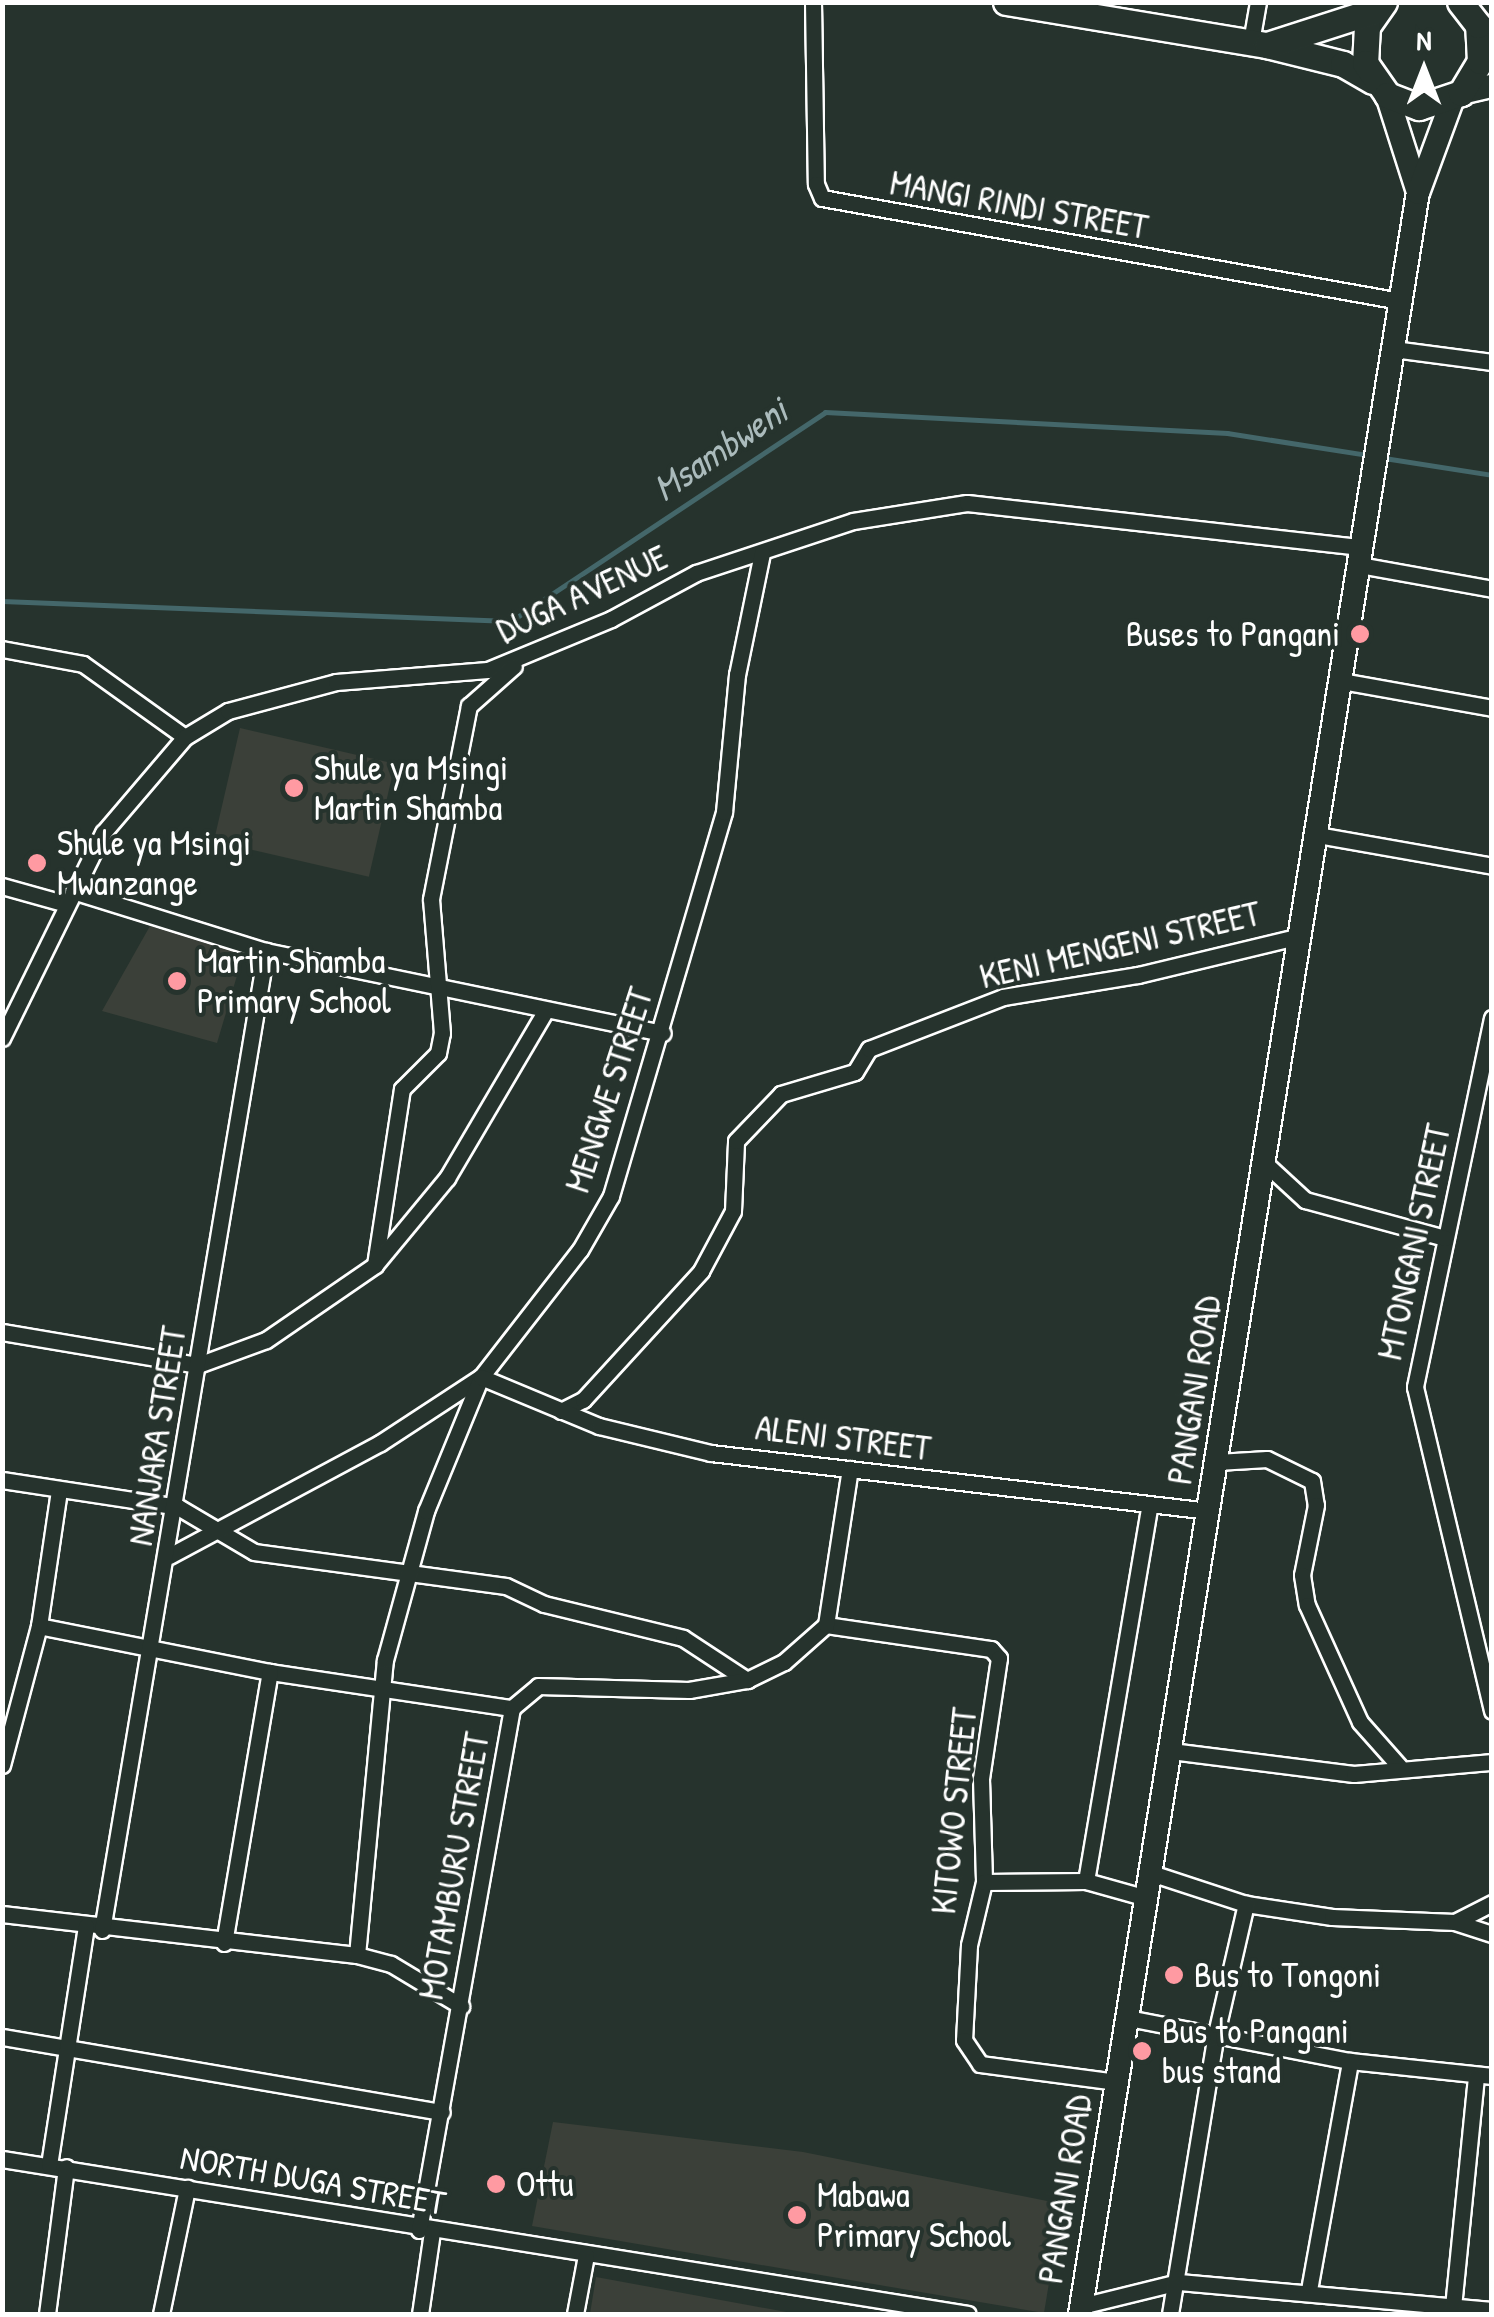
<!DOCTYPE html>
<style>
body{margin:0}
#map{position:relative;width:1494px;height:2317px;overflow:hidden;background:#26332d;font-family:"Patrick Hand",sans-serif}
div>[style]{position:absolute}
.built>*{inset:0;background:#3b4039;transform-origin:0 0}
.stream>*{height:5px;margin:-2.5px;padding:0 2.5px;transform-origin:2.5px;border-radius:2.5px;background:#44676a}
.roads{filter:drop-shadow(2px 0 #fff) drop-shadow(-2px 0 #fff) drop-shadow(0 2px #fff) drop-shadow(0 -2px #fff)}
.street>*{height:15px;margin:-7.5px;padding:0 7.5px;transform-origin:7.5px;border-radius:7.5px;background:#26332d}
.secondary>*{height:22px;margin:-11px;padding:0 11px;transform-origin:11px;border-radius:11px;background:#26332d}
.primary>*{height:25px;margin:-12.5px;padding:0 12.5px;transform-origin:12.5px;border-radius:12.5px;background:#26332d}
.dots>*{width:28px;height:28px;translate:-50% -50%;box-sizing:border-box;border:5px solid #26332d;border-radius:50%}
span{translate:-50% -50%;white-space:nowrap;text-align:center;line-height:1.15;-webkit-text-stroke:8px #26332d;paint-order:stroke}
.street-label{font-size:35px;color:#fff}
.poi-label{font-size:35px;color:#fff}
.right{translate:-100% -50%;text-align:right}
.left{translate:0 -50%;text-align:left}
.water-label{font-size:38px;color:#abbbbc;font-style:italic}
.frame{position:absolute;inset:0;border:5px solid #fff;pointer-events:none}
.north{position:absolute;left:1374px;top:20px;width:100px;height:100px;-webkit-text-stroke:8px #26332d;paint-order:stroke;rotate:0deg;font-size:28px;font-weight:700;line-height:40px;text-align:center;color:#fff}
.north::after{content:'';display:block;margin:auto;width:35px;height:45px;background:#fff;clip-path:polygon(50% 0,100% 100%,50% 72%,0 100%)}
</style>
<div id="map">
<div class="built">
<i style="left:240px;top:728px;width:159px;height:116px;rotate:13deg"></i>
<i style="clip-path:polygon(150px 926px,244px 952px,217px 1043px,102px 1011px)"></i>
<i style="clip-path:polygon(553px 2122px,803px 2152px,1062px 2204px,1044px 2313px,532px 2226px)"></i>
<i style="clip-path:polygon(596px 2277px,797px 2314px,590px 2314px)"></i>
</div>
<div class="stream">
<i style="left:1384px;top:458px;width:109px;rotate:8.9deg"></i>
<i style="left:2px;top:601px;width:509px;rotate:2.25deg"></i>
<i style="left:511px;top:621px;width:377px;rotate:-33.6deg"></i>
<i style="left:825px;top:412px;width:403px;rotate:3deg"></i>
<i style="left:1227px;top:433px;width:143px;rotate:8.9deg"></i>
</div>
<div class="roads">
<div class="street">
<i style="left:813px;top:2px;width:182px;rotate:89.1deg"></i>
<i style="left:816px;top:184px;width:15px;rotate:67deg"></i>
<i style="left:822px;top:198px;width:587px;rotate:10.1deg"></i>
<i style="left:1251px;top:42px;width:41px;rotate:-80.1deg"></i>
<i style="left:1393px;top:349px;width:100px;rotate:7.5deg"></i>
<i style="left:1359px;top:565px;width:135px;rotate:10.2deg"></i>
<i style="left:2px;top:649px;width:82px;rotate:10.5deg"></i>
<i style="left:83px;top:664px;width:125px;rotate:35.6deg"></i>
<i style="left:1341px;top:681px;width:153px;rotate:10.1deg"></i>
<i style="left:1317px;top:835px;width:178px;rotate:10deg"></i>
<i style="left:2px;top:886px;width:67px;rotate:15.5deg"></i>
<i style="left:73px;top:891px;width:202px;rotate:17.3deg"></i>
<i style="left:266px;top:951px;width:405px;rotate:11.7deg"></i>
<i style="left:1492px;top:1018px;width:377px;rotate:101.8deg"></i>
<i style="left:1415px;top:1387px;width:333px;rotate:76.6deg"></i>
<i style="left:2px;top:1038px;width:229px;rotate:-63.8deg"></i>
<i style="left:103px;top:833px;width:126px;rotate:-49.5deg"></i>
<i style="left:185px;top:737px;width:50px;rotate:-31.2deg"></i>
<i style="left:228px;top:711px;width:112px;rotate:-15deg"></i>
<i style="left:336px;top:682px;width:152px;rotate:-4.5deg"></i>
<i style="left:488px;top:670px;width:133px;rotate:-22.5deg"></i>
<i style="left:611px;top:619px;width:97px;rotate:-28.4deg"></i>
<i style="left:696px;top:573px;width:165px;rotate:-18.3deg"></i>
<i style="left:853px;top:521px;width:115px;rotate:-9deg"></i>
<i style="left:967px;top:503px;width:394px;rotate:6.4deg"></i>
<i style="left:1267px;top:1165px;width:52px;rotate:42.6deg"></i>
<i style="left:1305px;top:1200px;width:145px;rotate:15.2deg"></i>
<i style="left:375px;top:1265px;width:178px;rotate:-81.3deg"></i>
<i style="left:402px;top:1089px;width:51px;rotate:-45deg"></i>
<i style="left:438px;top:1053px;width:20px;rotate:-79deg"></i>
<i style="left:442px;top:1033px;width:134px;rotate:-94.7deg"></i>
<i style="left:431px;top:899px;width:197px;rotate:-78.9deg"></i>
<i style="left:469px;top:706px;width:60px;rotate:-41.6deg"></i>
<i style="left:2px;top:1332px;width:199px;rotate:9.6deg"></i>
<i style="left:198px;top:1365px;width:72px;rotate:-20.2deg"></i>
<i style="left:266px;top:1340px;width:132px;rotate:-34.5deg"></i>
<i style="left:375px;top:1265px;width:113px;rotate:-50.4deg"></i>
<i style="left:447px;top:1178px;width:191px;rotate:-59.5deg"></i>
<i style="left:561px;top:1411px;width:25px;rotate:-27deg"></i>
<i style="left:583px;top:1400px;width:175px;rotate:-47.5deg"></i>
<i style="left:701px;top:1271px;width:68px;rotate:-61.9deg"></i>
<i style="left:733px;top:1211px;width:70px;rotate:-87.5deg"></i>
<i style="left:736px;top:1141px;width:65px;rotate:-46.2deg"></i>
<i style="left:781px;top:1094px;width:77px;rotate:-16.6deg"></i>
<i style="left:855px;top:1072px;width:27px;rotate:-59deg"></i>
<i style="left:869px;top:1049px;width:144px;rotate:-21.2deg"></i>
<i style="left:1003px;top:997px;width:137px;rotate:-9.3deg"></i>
<i style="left:1138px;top:975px;width:168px;rotate:-13.5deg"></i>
<i style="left:1217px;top:1462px;width:50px;rotate:-3.4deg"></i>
<i style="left:1267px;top:1459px;width:50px;rotate:26.1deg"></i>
<i style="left:1312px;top:1481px;width:24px;rotate:81deg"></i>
<i style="left:1316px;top:1505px;width:71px;rotate:101.3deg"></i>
<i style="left:1302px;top:1575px;width:30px;rotate:81deg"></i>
<i style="left:1307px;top:1605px;width:128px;rotate:65.6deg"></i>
<i style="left:1360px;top:1722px;width:59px;rotate:48.4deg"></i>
<i style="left:2px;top:1480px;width:178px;rotate:8.7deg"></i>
<i style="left:178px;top:1507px;width:88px;rotate:30.6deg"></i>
<i style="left:254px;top:1552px;width:254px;rotate:7.7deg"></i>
<i style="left:506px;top:1586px;width:42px;rotate:25.3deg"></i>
<i style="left:544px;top:1604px;width:143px;rotate:13.7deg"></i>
<i style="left:683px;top:1638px;width:77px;rotate:33.3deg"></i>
<i style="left:169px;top:1556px;width:239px;rotate:-28.2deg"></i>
<i style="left:380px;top:1443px;width:121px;rotate:-33.2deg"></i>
<i style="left:481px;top:1377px;width:161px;rotate:-52.1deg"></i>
<i style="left:580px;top:1250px;width:62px;rotate:-60.1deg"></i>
<i style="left:611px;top:1196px;width:400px;rotate:-73.6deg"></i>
<i style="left:724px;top:812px;width:138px;rotate:-84.6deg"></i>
<i style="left:737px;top:675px;width:125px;rotate:-78.4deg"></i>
<i style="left:826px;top:1625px;width:167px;rotate:8.3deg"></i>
<i style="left:991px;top:1649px;width:12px;rotate:48deg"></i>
<i style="left:999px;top:1658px;width:122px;rotate:98.5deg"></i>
<i style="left:981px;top:1779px;width:103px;rotate:88.3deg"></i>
<i style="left:984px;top:1882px;width:65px;rotate:103.4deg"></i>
<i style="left:969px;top:1945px;width:95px;rotate:93deg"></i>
<i style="left:964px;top:2040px;width:29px;rotate:56deg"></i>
<i style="left:980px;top:2064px;width:138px;rotate:7.5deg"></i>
<i style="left:39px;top:1626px;width:236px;rotate:11.3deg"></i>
<i style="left:270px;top:1672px;width:245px;rotate:8.5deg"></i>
<i style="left:1171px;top:1751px;width:184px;rotate:7.2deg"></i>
<i style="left:1354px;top:1774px;width:139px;rotate:-5deg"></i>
<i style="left:2px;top:1765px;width:144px;rotate:-75.1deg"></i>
<i style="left:39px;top:1626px;width:137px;rotate:-81.6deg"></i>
<i style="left:1151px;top:1873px;width:100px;rotate:18.1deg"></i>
<i style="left:1246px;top:1904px;width:87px;rotate:8.6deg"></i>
<i style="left:1332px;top:1917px;width:123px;rotate:2.3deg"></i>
<i style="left:1455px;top:1922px;width:42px;rotate:-27.2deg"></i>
<i style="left:1086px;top:1881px;width:382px;rotate:-80.4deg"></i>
<i style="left:984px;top:1882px;width:102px;rotate:-0.6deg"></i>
<i style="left:1086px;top:1881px;width:63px;rotate:15.6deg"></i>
<i style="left:2px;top:1914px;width:357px;rotate:6.6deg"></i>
<i style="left:357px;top:1955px;width:35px;rotate:15deg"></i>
<i style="left:391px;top:1964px;width:82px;rotate:31deg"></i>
<i style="left:1455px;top:1922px;width:39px;rotate:18deg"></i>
<i style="left:102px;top:1930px;width:993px;rotate:-80.49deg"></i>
<i style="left:224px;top:1943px;width:275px;rotate:-80.4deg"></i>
<i style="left:357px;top:1955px;width:296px;rotate:-84.6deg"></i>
<i style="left:385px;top:1660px;width:155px;rotate:-74.6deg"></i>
<i style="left:426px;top:1511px;width:145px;rotate:-67.7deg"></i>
<i style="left:481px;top:1377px;width:128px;rotate:22.6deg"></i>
<i style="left:599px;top:1426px;width:115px;rotate:13.6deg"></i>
<i style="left:711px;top:1453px;width:501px;rotate:6.64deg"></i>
<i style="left:1128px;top:2018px;width:226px;rotate:11deg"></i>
<i style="left:1350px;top:2061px;width:143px;rotate:6deg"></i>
<i style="left:2px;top:2037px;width:446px;rotate:9.7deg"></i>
<i style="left:2px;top:2159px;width:978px;rotate:9.12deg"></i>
<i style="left:49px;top:2165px;width:242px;rotate:-81.2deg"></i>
<i style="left:419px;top:2230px;width:530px;rotate:-79.9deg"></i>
<i style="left:512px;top:1708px;width:34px;rotate:-40deg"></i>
<i style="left:538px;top:1686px;width:151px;rotate:1.5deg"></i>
<i style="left:689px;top:1690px;width:59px;rotate:-9.8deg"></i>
<i style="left:747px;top:1680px;width:41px;rotate:-25.9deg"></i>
<i style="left:784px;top:1662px;width:56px;rotate:-41.4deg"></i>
<i style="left:826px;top:1625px;width:158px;rotate:-81.3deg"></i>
<i style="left:1309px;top:2290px;width:233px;rotate:-79.8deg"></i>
<i style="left:1081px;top:2306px;width:101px;rotate:-13.8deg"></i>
<i style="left:1179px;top:2282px;width:314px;rotate:5.1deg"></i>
<i style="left:1453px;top:2307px;width:232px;rotate:-84.3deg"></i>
<i style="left:47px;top:2314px;width:148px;rotate:-82.6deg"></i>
<i style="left:161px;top:2314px;width:129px;rotate:-78.3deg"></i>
<i style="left:420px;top:2314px;width:83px;rotate:-81.7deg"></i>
<i style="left:575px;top:2314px;width:60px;rotate:-79.4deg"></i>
<i style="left:1170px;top:2314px;width:280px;rotate:-80.7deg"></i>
<i style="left:1215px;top:2038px;width:138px;rotate:-77deg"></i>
</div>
<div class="secondary">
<i style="left:1461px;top:93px;width:32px;rotate:-13deg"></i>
<i style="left:1387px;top:95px;width:99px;rotate:72.3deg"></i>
<i style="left:1080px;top:2314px;width:2148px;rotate:-80.95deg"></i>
<i style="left:1418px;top:193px;width:101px;rotate:-69.8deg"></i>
</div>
<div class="primary">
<i style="left:1006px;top:2px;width:265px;rotate:9.4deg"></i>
<i style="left:1267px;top:45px;width:78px;rotate:14deg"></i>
<i style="left:1343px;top:64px;width:34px;rotate:30deg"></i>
<i style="left:1384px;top:2px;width:29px;rotate:125deg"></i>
<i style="left:1367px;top:26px;width:37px;rotate:93deg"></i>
<i style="left:1365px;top:63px;width:39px;rotate:55deg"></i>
<i style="left:1387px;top:95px;width:34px;rotate:21deg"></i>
<i style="left:1419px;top:107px;width:44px;rotate:-18.4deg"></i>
<i style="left:1461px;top:93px;width:37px;rotate:-59deg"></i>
<i style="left:1480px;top:61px;width:36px;rotate:-93deg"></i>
<i style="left:1478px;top:25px;width:29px;rotate:-128deg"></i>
<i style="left:1267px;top:45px;width:114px;rotate:-17.8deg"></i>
</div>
</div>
<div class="dots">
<i style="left:1360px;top:634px;background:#ff9aa2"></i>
<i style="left:294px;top:788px;background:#ff9aa2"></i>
<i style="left:37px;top:863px;background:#ff9aa2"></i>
<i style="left:177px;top:981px;background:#ff9aa2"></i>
<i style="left:1174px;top:1975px;background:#ff9aa2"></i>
<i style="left:1142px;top:2051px;background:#ff9aa2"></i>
<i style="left:496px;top:2184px;background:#ff9aa2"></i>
<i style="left:797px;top:2215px;background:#ff9aa2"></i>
</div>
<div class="street-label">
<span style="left:1019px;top:205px;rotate:10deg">MANGI RINDI STREET</span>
<span style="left:582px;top:594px;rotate:-25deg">DUGA AVENUE</span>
<span style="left:1120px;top:945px;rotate:-13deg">KENI MENGENI STREET</span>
<span style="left:609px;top:1090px;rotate:-72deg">MENGWE STREET</span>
<span style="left:1414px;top:1242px;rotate:-78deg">MTONGANI STREET</span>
<span style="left:1194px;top:1390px;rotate:-81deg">PANGANI ROAD</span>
<span style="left:157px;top:1436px;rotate:-81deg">NANJARA STREET</span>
<span style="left:843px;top:1438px;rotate:7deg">ALENI STREET</span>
<span style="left:954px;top:1811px;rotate:-84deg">KITOWO STREET</span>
<span style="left:454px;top:1866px;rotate:-80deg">MOTAMBURU STREET</span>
<span style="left:313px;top:2180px;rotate:10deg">NORTH DUGA STREET</span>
<span style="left:1065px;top:2189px;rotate:-81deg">PANGANI ROAD</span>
</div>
<div class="poi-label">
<span class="right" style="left:1340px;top:634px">Buses to Pangani</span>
<span class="left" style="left:314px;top:788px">Shule ya Msingi<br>Martin Shamba</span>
<span class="left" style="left:57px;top:863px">Shule ya Msingi<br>Mwanzange</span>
<span class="left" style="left:197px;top:981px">Martin Shamba<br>Primary School</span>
<span class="left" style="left:1194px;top:1975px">Bus to Tongoni</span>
<span class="left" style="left:1162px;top:2051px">Bus to Pangani<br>bus stand</span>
<span class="left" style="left:516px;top:2184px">Ottu</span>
<span class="left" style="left:817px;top:2215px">Mabawa<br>Primary School</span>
</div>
<div class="water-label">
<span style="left:720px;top:449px;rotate:-34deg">Msambweni</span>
</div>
<div class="frame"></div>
<div class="north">N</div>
</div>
